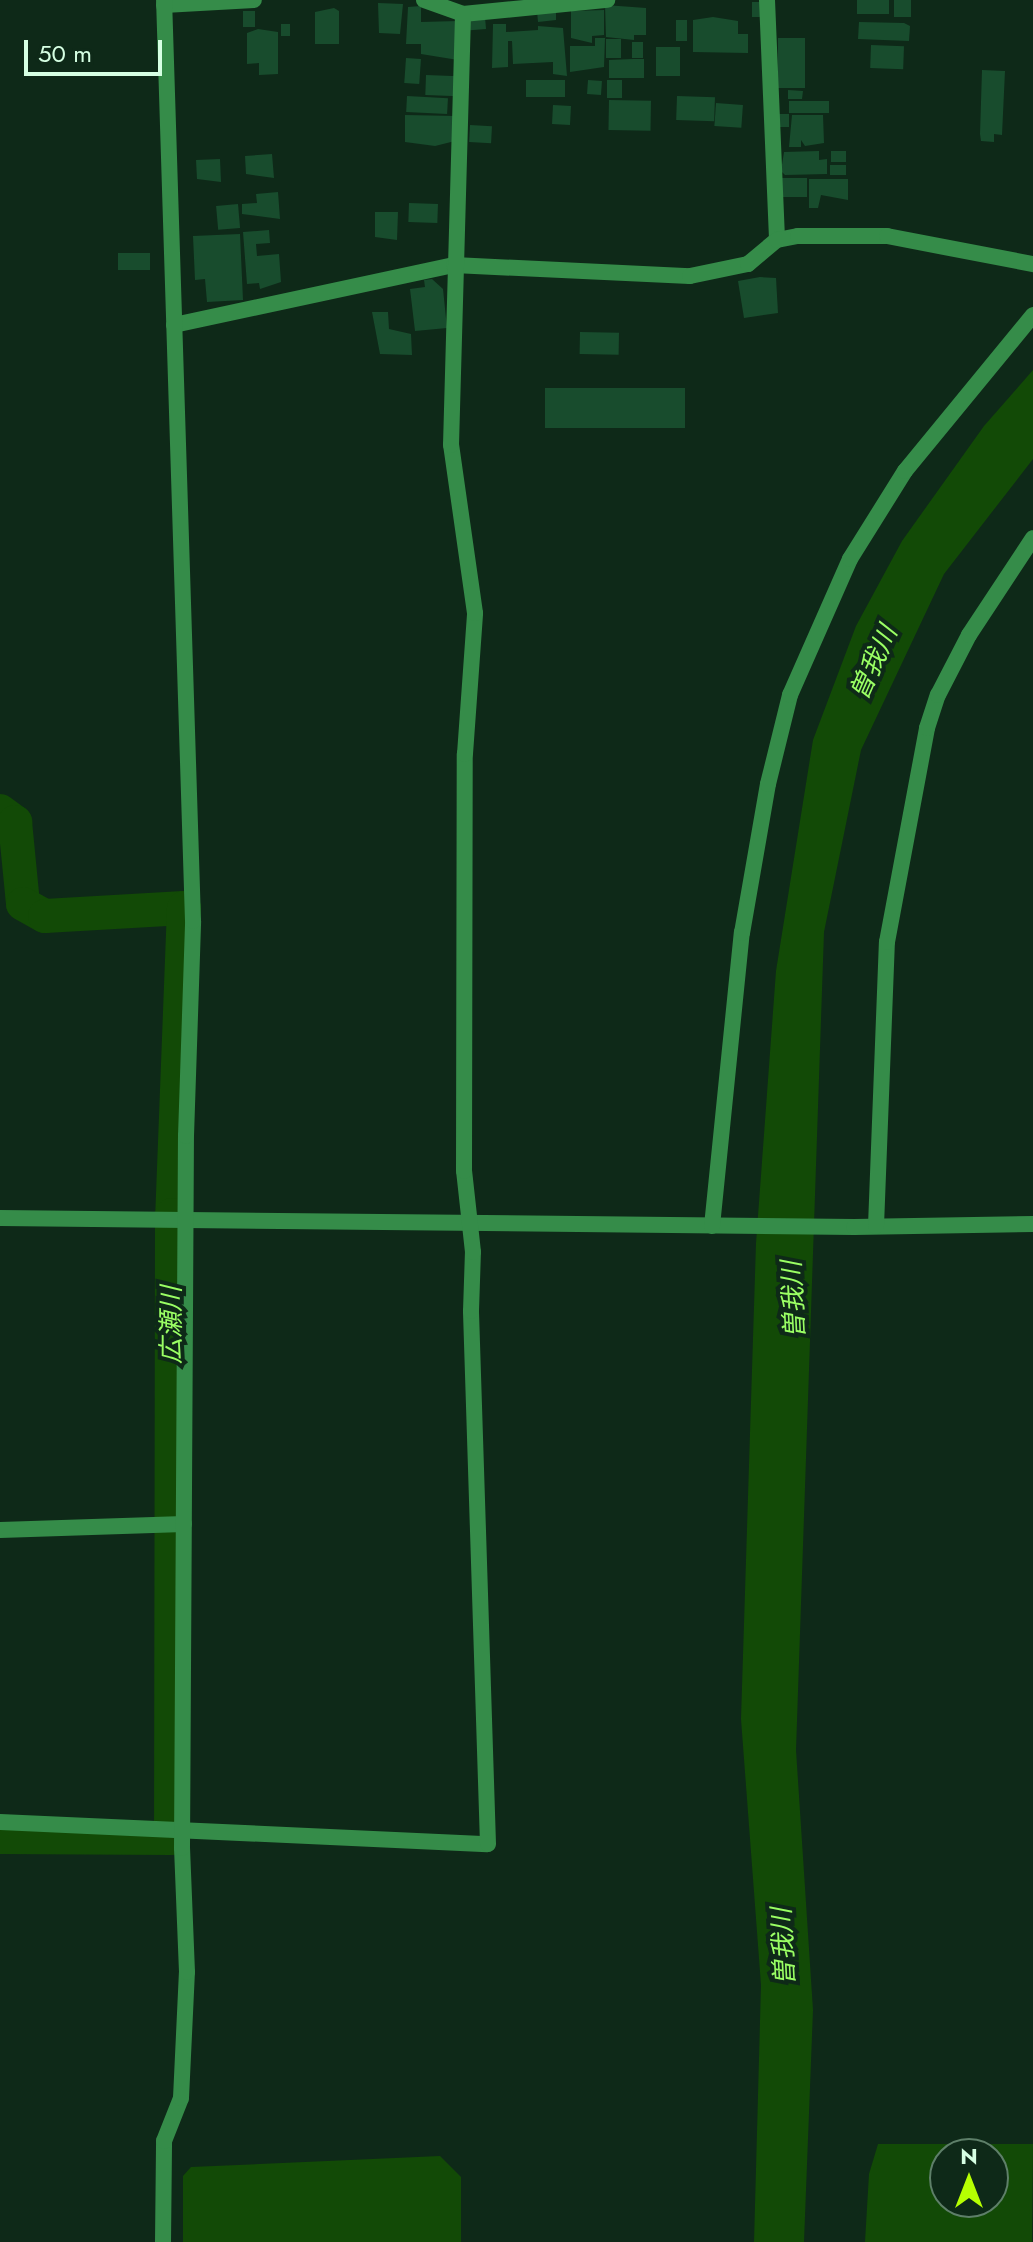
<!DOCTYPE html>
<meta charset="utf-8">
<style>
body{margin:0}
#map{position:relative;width:1033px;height:2242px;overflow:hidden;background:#0e2918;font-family:Jost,"Noto Sans JP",sans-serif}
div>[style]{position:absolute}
.water>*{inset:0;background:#124a06}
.river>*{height:34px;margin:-17px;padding:0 17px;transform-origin:17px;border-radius:17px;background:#124a06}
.building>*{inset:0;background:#184c2d;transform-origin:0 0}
.minor>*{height:16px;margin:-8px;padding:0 8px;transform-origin:8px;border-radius:8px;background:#358c49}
span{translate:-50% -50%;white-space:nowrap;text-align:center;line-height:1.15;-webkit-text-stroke:8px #0e2918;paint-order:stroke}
.water-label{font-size:26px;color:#9aff64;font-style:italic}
.north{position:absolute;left:929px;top:2138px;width:80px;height:80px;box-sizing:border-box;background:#0e2918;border:2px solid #5e7f69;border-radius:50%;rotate:0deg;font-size:22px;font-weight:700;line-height:32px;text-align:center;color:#d6ffe3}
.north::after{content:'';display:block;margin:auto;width:28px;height:36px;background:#b6ff02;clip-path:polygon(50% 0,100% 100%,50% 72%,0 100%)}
.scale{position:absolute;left:24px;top:40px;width:138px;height:36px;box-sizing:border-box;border:4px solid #d6ffe3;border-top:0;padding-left:10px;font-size:24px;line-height:28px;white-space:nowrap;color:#d6ffe3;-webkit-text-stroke:6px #0e2918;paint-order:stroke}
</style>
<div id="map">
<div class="water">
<i style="clip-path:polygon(1033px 370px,1033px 459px,944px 574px,861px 750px,824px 932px,796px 1750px,813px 2010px,804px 2242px,754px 2242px,761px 1985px,741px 1719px,756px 1243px,776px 971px,813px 740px,856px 626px,902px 541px,984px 426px)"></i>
<i style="clip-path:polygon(evenodd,878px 2144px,1033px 2144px,1032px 2242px,865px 2242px,869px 2174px,878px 2144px,945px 2154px,993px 2154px,993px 2202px,945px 2202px,945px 2154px)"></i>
<i style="clip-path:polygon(440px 2156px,461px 2177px,461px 2242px,183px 2242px,183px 2176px,191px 2167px)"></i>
</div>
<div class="river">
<i style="left:0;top:811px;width:19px;rotate:36deg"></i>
<i style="left:15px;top:822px;width:82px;rotate:84.4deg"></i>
<i style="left:23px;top:904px;width:25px;rotate:29deg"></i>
<i style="left:45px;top:916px;width:139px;rotate:-3.3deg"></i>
<i style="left:184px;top:908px;width:307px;rotate:92.2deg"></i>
<i style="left:172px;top:1215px;width:623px;rotate:90.09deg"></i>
<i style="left:171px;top:1838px;width:171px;rotate:-179.7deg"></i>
</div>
<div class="building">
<i style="left:857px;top:0;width:32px;height:14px"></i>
<i style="left:894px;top:0;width:17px;height:17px"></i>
<i style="left:752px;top:2px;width:12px;height:15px"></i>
<i style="clip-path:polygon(378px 3px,403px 4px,400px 34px,379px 33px)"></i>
<i style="clip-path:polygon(605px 5px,646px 8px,646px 35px,634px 35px,634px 40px,606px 37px)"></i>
<i style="clip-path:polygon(421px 6px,421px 22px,458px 21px,458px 60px,421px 54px,421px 44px,406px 44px,408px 7px)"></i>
<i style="clip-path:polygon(334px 8px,339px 11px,339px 44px,315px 44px,315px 12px)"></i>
<i style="clip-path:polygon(556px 10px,556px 20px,538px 22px,537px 11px)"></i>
<i style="clip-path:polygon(604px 10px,604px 35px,592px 36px,592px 43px,571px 38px,571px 11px)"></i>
<i style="left:243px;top:11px;width:12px;height:16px"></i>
<i style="left:485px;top:17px;width:12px;height:16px;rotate:85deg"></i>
<i style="clip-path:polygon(713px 17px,738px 21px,738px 34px,748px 34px,748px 53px,693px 52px,693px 20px)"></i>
<i style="left:676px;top:20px;width:11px;height:21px"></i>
<i style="clip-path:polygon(859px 22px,904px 23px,910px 26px,909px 41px,858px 39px)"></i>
<i style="left:281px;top:24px;width:9px;height:12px"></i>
<i style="clip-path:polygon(493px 24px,506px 24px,506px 32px,538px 30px,538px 26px,563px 28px,567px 76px,553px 74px,553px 62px,513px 64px,512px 41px,508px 41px,508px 67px,492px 68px)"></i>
<i style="clip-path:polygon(258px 29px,278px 32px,278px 74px,259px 75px,259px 63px,247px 64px,247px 33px)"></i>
<i style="clip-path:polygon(595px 38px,605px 38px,604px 67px,570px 72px,570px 46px,595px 46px)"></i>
<i style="left:778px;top:38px;width:27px;height:50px"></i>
<i style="left:606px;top:39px;width:15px;height:19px"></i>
<i style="left:632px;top:42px;width:11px;height:16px"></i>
<i style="left:871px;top:45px;width:33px;height:23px;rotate:2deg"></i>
<i style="left:656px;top:47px;width:24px;height:29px"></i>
<i style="left:406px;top:58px;width:15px;height:25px;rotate:4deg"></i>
<i style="clip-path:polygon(633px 59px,644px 59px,644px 78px,609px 78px,609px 60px)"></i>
<i style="clip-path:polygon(982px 70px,1005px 71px,1002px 135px,994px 134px,994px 142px,981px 141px,980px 134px)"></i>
<i style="left:426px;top:75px;width:33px;height:20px;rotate:2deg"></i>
<i style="left:526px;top:80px;width:39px;height:17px"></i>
<i style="left:588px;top:80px;width:14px;height:14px;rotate:4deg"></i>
<i style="left:607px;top:80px;width:15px;height:18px"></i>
<i style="clip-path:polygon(788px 90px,803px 91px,802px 99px,788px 99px)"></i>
<i style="left:407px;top:96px;width:41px;height:16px;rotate:3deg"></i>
<i style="left:677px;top:96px;width:38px;height:24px;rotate:2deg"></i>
<i style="left:609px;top:100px;width:42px;height:30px;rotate:1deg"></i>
<i style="left:789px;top:101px;width:40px;height:12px"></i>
<i style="left:716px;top:103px;width:27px;height:23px;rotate:4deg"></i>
<i style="left:553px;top:105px;width:18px;height:19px;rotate:3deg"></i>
<i style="left:789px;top:114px;width:13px;height:12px;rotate:90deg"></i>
<i style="clip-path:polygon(405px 115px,456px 116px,455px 141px,435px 146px,405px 142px)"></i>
<i style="clip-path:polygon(792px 115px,823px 115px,824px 143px,805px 146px,801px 140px,801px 147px,789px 147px)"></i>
<i style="left:470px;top:125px;width:22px;height:17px;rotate:3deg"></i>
<i style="clip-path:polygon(819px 151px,819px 160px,827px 159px,827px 174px,785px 175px,781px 171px,784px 152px)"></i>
<i style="left:831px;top:151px;width:15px;height:11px"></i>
<i style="clip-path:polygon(272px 154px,274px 178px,246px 174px,245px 156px)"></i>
<i style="clip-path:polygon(220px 159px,221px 182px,197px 179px,196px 160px)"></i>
<i style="left:830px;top:165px;width:16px;height:10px"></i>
<i style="left:781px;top:178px;width:26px;height:19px"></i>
<i style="clip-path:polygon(809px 179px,848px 179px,848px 200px,821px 195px,818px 208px,809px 208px)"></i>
<i style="clip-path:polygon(278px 192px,280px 219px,242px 214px,242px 204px,257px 203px,256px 194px)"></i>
<i style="left:409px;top:203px;width:29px;height:19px;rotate:2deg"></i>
<i style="left:238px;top:204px;width:24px;height:22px;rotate:85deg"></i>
<i style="clip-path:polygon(375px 212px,398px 212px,397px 240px,375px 237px)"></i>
<i style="clip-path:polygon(269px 230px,270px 243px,256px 244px,257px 256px,279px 254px,281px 282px,260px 289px,259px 283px,247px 284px,243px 232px)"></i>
<i style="clip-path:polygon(240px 234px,243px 300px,207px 302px,205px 279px,195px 280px,193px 236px)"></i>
<i style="left:118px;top:253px;width:32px;height:17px"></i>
<i style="clip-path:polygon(760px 277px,776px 278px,778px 313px,744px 318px,738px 281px)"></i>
<i style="clip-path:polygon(432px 279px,443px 289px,447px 328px,415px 331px,410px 289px,425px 287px,424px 280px)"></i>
<i style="clip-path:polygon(372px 312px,388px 312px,389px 329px,411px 334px,412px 355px,380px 354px)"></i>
<i style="left:580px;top:332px;width:39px;height:22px;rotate:1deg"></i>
<i style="left:685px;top:388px;width:40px;height:140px;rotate:90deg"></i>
</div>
<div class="minor">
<i style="left:424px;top:0;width:41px;rotate:19.7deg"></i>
<i style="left:463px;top:14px;width:145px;rotate:-5.6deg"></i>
<i style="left:767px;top:0;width:240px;rotate:87.6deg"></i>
<i style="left:164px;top:5px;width:90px;rotate:-3.2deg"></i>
<i style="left:174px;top:325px;width:286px;rotate:-12.1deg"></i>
<i style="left:454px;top:265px;width:236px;rotate:2.7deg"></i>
<i style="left:690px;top:276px;width:59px;rotate:-11.7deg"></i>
<i style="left:748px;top:264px;width:38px;rotate:-40deg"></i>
<i style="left:777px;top:240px;width:21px;rotate:-11deg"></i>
<i style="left:798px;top:236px;width:89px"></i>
<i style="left:887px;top:236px;width:149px;rotate:10.9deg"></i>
<i style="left:0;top:1218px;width:854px;rotate:0.6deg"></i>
<i style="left:854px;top:1227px;width:179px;rotate:-1deg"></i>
<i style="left:712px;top:1226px;width:295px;rotate:-84.2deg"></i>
<i style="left:742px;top:933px;width:151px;rotate:-80.1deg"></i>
<i style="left:768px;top:784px;width:92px;rotate:-76.1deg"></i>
<i style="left:790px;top:695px;width:149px;rotate:-66.2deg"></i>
<i style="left:850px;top:559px;width:104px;rotate:-58deg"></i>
<i style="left:905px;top:471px;width:202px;rotate:-50.6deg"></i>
<i style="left:876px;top:1226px;width:284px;rotate:-87.8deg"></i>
<i style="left:887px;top:942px;width:218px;rotate:-79.4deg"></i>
<i style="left:927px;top:728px;width:35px;rotate:-72deg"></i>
<i style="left:938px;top:695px;width:68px;rotate:-62.7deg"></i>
<i style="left:969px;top:635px;width:116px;rotate:-56.6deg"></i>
<i style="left:0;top:1530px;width:184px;rotate:-1.9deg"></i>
<i style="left:0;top:1822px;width:488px;rotate:2.6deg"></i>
<i style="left:488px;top:1844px;width:533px;rotate:-91.83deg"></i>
<i style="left:471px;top:1311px;width:59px;rotate:-88.1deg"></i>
<i style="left:473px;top:1252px;width:81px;rotate:-96.3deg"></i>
<i style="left:464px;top:1171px;width:417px;rotate:-89.9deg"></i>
<i style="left:465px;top:754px;width:141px;rotate:-85.9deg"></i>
<i style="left:475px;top:613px;width:170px;rotate:-98.1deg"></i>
<i style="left:451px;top:445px;width:431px;rotate:-88.4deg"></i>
<i style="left:163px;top:2242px;width:101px;rotate:-89.4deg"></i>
<i style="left:164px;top:2141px;width:46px;rotate:-68.4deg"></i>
<i style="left:181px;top:2098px;width:126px;rotate:-87.3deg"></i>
<i style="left:187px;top:1972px;width:124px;rotate:-92.3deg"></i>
<i style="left:182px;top:1848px;width:712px;rotate:-89.68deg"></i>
<i style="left:186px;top:1136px;width:215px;rotate:-88.1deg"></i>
<i style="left:193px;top:921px;width:921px;rotate:-91.8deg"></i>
</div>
<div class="water-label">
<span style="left:874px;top:663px;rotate:-66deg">曽我川</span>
<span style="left:794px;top:1300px;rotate:-93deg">曽我川</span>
<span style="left:172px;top:1325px;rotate:-90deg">広瀬川</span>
<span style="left:784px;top:1947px;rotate:-93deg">曽我川</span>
</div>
<div class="north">N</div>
<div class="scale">50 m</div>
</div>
